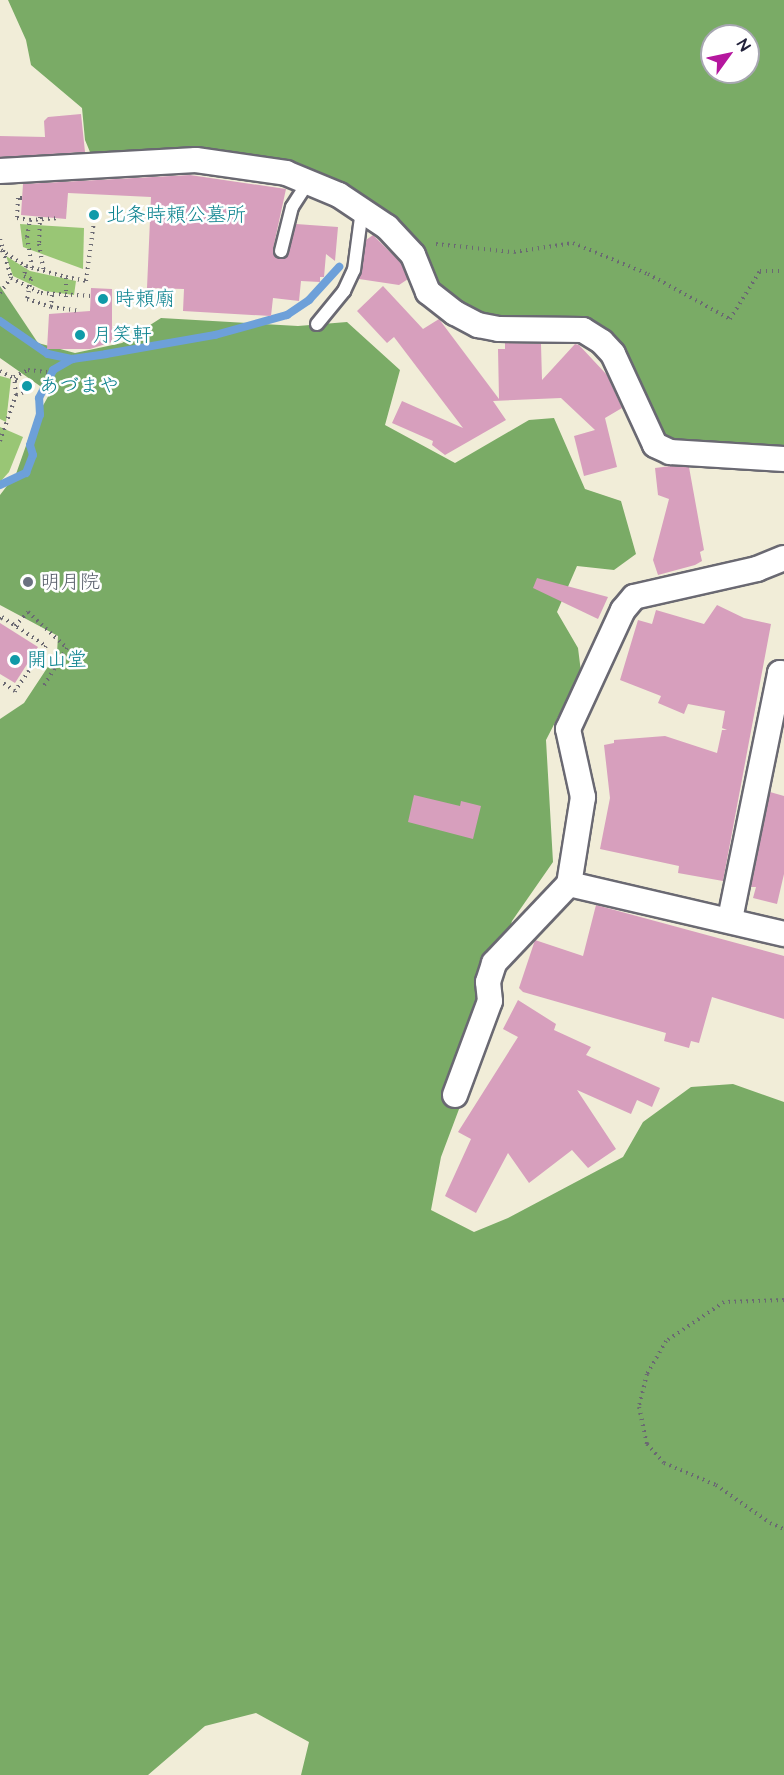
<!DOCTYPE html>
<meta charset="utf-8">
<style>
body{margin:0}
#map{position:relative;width:784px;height:1775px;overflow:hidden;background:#f1edd8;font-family:"Architects Daughter","Klee One",sans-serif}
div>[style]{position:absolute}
.green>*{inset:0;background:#99c675}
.forest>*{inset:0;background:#7aab66}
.stream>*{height:8px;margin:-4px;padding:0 4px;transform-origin:4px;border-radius:4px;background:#6da0d9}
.building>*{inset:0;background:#d79fbd}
.path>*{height:4px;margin-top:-2px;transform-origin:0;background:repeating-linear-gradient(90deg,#6a6972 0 1.5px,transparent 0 6px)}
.roads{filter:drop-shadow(2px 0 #6a6972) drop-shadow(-2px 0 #6a6972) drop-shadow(0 2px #6a6972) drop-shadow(0 -2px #6a6972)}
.lane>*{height:12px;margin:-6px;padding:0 6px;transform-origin:6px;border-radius:6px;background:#fff}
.street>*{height:24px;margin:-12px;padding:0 12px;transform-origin:12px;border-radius:12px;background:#fff}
.dots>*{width:16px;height:16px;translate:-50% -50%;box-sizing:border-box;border:3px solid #fff;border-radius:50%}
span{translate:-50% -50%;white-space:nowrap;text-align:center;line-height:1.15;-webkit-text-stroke:5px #fff;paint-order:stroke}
.culture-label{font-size:20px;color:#0d838f}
.left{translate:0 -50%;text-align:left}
.worship-label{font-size:20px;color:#5b616d}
.north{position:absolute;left:700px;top:24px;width:60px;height:60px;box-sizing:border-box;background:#fff;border:2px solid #a7a7b1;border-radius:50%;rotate:57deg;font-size:16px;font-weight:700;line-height:24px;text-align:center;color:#22223b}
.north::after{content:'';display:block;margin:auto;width:21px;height:27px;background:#b5179e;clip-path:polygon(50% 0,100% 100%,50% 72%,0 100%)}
</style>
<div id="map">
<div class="green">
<i style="clip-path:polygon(20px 224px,84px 228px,83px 269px,23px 247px)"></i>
<i style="clip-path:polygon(6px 256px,30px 271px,76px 281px,74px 295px,45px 291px,13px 276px)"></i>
<i style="clip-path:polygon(0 376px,11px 379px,6px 422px,0 419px)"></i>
<i style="clip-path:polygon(0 427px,23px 437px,9px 472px,0 482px)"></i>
</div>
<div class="forest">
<i style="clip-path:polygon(evenodd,8px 0,784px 0,784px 452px,686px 444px,665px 437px,654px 427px,630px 362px,606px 331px,567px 317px,509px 321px,475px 314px,450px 298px,419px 256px,290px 167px,245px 154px,160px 156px,95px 164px,85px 140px,82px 108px,31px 65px,26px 40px,8px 0,712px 36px,748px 36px,748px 72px,712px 72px,712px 36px)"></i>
<i style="clip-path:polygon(0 286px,38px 343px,75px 353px,122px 343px,161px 318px,298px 326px,347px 322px,400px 370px,385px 425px,455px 463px,529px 420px,554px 418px,585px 489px,621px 501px,636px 554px,614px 570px,577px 566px,557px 612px,578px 648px,581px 672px,546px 740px,553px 862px,512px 921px,490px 1001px,482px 1048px,441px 1157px,431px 1210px,474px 1232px,508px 1218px,623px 1157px,643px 1122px,691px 1087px,733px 1084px,784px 1102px,784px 1775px,301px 1775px,309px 1742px,256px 1713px,205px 1726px,148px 1775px,0 1775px,0 719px,24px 703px,57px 653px,58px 636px,0 605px,0 495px,16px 474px,35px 420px,50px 393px,0 358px)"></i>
</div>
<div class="stream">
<i style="left:0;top:321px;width:58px;rotate:34.5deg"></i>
<i style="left:48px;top:354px;width:25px;rotate:12deg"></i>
<i style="left:72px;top:359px;width:34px;rotate:-8deg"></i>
<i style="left:106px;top:354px;width:111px;rotate:-9.9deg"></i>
<i style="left:215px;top:335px;width:75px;rotate:-15.5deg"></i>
<i style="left:287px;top:315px;width:27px;rotate:-34deg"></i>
<i style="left:309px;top:300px;width:45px;rotate:-47.7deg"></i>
<i style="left:0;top:485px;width:29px;rotate:-25deg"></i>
<i style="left:26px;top:473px;width:19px;rotate:-69deg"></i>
<i style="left:33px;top:455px;width:10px;rotate:-107deg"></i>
<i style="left:30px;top:445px;width:32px;rotate:-72deg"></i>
<i style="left:40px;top:415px;width:17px;rotate:-93deg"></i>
<i style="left:39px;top:398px;width:31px;rotate:-63deg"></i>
<i style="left:53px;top:370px;width:22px;rotate:-30deg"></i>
</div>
<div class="building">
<i style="clip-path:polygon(81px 114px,85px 152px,0 157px,0 136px,45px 137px,44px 121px,48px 117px)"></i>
<i style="clip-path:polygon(190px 175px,286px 189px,273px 249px,275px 256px,287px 256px,296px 224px,338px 227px,335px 261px,326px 254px,324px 277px,320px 277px,320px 282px,301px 281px,299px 301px,273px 298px,271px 316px,183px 311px,184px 289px,147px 288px,151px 197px,68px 193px,66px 219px,21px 215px,23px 184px)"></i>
<i style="clip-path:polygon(373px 235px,401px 263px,408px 279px,399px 285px,359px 279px,366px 240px)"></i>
<i style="clip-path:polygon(383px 286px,423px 329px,439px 319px,499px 399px,498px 349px,505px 349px,505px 343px,541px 344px,542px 380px,575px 344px,579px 345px,607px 375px,622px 408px,605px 418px,617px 467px,584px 476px,574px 436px,595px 430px,561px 398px,493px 401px,506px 420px,445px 455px,432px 445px,433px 441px,392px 423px,402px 401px,463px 428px,394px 337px,387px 343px,357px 311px)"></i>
<i style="clip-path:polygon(91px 288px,112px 289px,112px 342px,90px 349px,47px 349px,49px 314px,90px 311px)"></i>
<i style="clip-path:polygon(671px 466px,689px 467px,704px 550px,700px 552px,702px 561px,695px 565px,658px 575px,653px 560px,669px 499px,658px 495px,655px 468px)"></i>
<i style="clip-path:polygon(537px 578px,608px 597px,598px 619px,533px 588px)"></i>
<i style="clip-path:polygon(717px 605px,744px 618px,771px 624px,723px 881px,678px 873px,679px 866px,600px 849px,610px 798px,604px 745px,614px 743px,614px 740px,665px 736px,717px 753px,722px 730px,727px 730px,722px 728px,725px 711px,688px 704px,684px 714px,658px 703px,661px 696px,620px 680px,638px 620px,652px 624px,656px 610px,704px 624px)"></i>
<i style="clip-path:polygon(0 623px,38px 647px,15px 683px,0 674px)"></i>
<i style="clip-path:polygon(770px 792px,784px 796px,784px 874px,777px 904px,753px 898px,756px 887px,751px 887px)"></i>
<i style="clip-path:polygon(414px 795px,460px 806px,461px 801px,481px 806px,473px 839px,408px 822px)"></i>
<i style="clip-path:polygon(596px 905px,784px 956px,784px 1019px,712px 997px,699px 1043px,691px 1041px,689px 1048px,664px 1041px,666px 1033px,523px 992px,519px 988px,535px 940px,583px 956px)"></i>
<i style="clip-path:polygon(518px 1000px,556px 1024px,554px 1030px,591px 1047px,586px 1055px,660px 1088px,652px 1107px,637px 1100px,631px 1114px,577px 1090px,616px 1149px,588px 1168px,572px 1150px,529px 1183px,508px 1153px,476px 1213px,445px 1196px,471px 1139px,458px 1132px,518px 1037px,503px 1029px)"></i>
</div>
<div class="path">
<i style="left:22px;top:198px;width:4px;rotate:180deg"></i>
<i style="left:18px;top:198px;width:20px;rotate:93deg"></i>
<i style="left:17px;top:218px;width:13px;rotate:9deg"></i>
<i style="left:40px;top:217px;width:27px;rotate:92deg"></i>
<i style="left:39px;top:244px;width:28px;rotate:80deg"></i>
<i style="left:0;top:239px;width:41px;rotate:74.2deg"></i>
<i style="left:11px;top:278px;width:34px;rotate:27deg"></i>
<i style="left:41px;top:293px;width:50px;rotate:3.4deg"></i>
<i style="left:436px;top:244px;width:78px;rotate:5.9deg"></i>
<i style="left:514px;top:252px;width:60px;rotate:-8.7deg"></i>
<i style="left:573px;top:243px;width:81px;rotate:22.5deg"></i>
<i style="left:648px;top:274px;width:94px;rotate:28.8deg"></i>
<i style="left:730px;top:319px;width:57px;rotate:-58deg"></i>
<i style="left:760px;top:271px;width:24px"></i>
<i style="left:1px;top:250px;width:30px;rotate:33deg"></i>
<i style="left:26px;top:266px;width:41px;rotate:15.4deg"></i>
<i style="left:26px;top:266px;width:10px;rotate:101deg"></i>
<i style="left:24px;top:276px;width:8px;rotate:23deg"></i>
<i style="left:31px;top:279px;width:20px;rotate:101deg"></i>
<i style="left:27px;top:299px;width:25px;rotate:18deg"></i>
<i style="left:32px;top:268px;width:31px;rotate:-99deg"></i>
<i style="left:27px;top:237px;width:17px;rotate:-80deg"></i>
<i style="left:30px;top:220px;width:30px;rotate:-4deg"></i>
<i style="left:0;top:293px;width:19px;rotate:-54deg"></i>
<i style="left:52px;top:295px;width:12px;rotate:95deg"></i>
<i style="left:51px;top:307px;width:27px;rotate:8deg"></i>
<i style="left:66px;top:297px;width:20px;rotate:-90deg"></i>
<i style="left:66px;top:277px;width:20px;rotate:11deg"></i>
<i style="left:86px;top:281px;width:61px;rotate:-82.4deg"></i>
<i style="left:0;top:371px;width:26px;rotate:28deg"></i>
<i style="left:14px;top:377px;width:16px;rotate:-27deg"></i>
<i style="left:28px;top:370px;width:19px;rotate:6deg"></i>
<i style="left:16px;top:395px;width:9px;rotate:-21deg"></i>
<i style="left:0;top:441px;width:49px;rotate:-70.8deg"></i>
<i style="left:16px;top:395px;width:18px;rotate:-96deg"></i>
<i style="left:0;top:619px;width:3px;rotate:-45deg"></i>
<i style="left:2px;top:617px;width:53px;rotate:33.4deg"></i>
<i style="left:46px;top:646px;width:55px;rotate:124.6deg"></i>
<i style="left:15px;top:691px;width:18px;rotate:-146deg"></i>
<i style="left:15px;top:626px;width:19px;rotate:-47deg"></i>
<i style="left:28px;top:612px;width:53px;rotate:42.7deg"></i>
<i style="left:67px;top:648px;width:46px;rotate:121.6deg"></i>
<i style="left:784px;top:1300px;width:60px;rotate:178.1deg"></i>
<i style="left:724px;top:1302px;width:70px;rotate:146.1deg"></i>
<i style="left:666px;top:1341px;width:38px;rotate:120deg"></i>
<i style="left:647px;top:1374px;width:34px;rotate:104deg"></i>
<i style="left:639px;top:1407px;width:38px;rotate:78deg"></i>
<i style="left:647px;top:1444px;width:25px;rotate:48deg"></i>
<i style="left:664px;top:1463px;width:56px;rotate:22.9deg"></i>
<i style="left:716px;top:1485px;width:66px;rotate:35.1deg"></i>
<i style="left:770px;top:1523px;width:15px;rotate:23deg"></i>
</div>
<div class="roads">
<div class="lane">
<i style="left:281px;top:251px;width:45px;rotate:-76deg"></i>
<i style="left:292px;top:207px;width:30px;rotate:-57deg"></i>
<i style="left:317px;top:324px;width:43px;rotate:-50.7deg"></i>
<i style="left:344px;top:291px;width:23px;rotate:-65deg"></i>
<i style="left:354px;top:270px;width:61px;rotate:-82.4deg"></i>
</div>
<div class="street">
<i style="left:0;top:171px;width:196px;rotate:-3.2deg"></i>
<i style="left:196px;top:160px;width:91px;rotate:8.2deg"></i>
<i style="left:286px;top:173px;width:57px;rotate:22.5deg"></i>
<i style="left:339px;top:195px;width:58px;rotate:33.7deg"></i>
<i style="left:387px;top:227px;width:38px;rotate:47deg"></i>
<i style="left:413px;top:255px;width:40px;rotate:68deg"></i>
<i style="left:428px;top:292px;width:34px;rotate:38deg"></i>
<i style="left:455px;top:313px;width:26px;rotate:28deg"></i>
<i style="left:478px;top:325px;width:21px;rotate:11deg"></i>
<i style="left:499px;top:329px;width:84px;rotate:0.7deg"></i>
<i style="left:583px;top:330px;width:22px;rotate:32deg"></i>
<i style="left:602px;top:342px;width:16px;rotate:47deg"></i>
<i style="left:613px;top:354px;width:100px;rotate:65.2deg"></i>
<i style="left:655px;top:445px;width:17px;rotate:25deg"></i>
<i style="left:670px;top:452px;width:114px;rotate:3.5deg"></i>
<i style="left:784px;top:558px;width:29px;rotate:158deg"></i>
<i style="left:757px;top:569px;width:126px;rotate:167.2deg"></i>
<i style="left:634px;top:597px;width:17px;rotate:130deg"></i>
<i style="left:623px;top:610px;width:131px;rotate:114.8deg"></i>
<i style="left:568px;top:729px;width:70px;rotate:77.6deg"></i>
<i style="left:583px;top:797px;width:88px;rotate:99.1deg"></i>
<i style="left:569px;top:884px;width:221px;rotate:13.1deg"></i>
<i style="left:730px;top:919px;width:251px;rotate:-78.5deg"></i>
<i style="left:780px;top:673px;width:4px;rotate:14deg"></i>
<i style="left:455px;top:1095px;width:100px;rotate:-69.6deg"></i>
<i style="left:490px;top:1001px;width:19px;rotate:-96deg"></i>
<i style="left:488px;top:982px;width:20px;rotate:-72deg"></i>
<i style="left:494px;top:963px;width:109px;rotate:-46.5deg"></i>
</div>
</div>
<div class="dots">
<i style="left:94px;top:215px;background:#0f9aa8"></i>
<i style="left:103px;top:299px;background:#0f9aa8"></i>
<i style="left:80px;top:335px;background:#0f9aa8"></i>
<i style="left:27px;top:386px;background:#0f9aa8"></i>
<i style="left:28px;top:582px;background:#6b7280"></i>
<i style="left:15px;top:660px;background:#0f9aa8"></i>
</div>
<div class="culture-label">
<span class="left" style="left:106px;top:215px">北条時頼公墓所</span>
<span class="left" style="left:115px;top:299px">時頼廟</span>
<span class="left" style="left:92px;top:335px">月笑軒</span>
<span class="left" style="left:39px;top:386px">あづまや</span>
<span class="left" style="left:27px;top:660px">開山堂</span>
</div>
<div class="worship-label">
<span class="left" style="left:40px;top:582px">明月院</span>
</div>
<div class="north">N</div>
</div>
